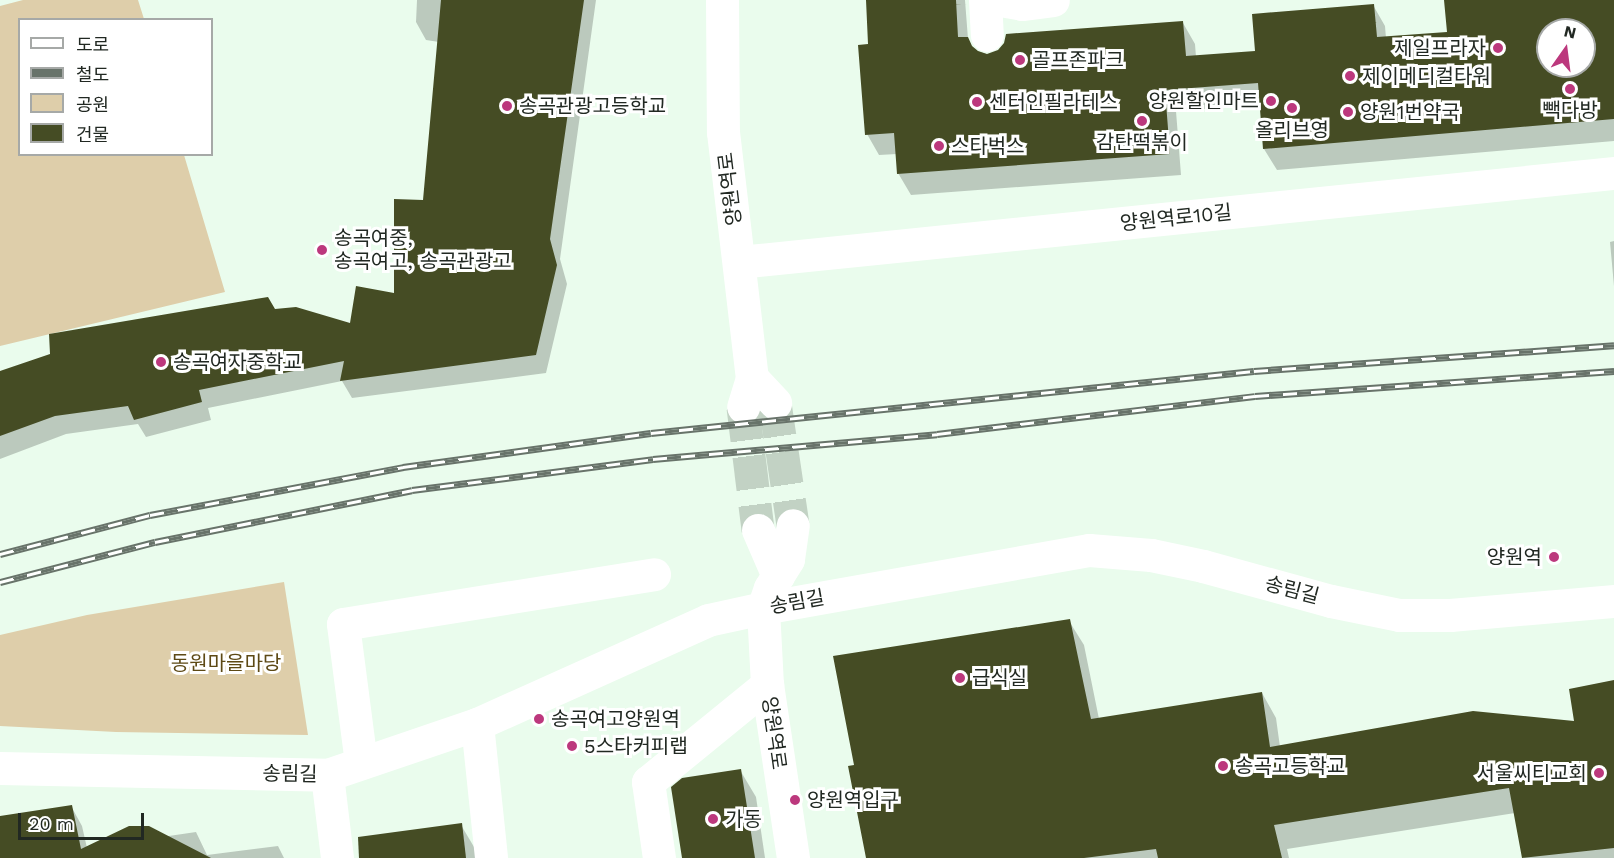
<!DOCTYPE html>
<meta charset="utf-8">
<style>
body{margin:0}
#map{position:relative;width:1614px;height:858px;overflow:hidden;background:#eafced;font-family:"Work Sans","Noto Sans KR",sans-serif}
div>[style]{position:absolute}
.green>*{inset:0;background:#deceaa}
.shadow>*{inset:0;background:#0003}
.building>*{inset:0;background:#454c24}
.minor-tunnel>*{height:33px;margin-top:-16.5px;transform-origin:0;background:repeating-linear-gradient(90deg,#c2d2c4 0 33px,transparent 0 49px)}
.minor>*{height:33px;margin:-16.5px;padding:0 16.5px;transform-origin:16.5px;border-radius:16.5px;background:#fff}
.rail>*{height:7px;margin-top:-3.5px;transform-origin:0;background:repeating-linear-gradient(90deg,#fff 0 14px,#68736a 0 28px);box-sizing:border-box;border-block:2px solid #68736a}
.dots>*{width:16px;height:16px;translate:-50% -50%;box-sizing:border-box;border:3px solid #fff;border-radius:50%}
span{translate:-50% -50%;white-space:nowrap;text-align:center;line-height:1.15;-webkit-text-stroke:6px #fff;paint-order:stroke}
.poi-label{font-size:20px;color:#212822}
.right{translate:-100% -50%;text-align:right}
.left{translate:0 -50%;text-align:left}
.street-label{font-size:20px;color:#212822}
.park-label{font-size:20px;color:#5d4915}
.legend{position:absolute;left:18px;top:18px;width:195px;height:138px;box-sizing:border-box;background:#fff;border:2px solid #a6a9a7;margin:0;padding:8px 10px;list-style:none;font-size:18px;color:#212822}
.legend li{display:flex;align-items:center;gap:12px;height:30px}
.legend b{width:30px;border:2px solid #a6a9a7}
.north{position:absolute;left:1536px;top:18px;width:60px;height:60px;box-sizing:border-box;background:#fff;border:2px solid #a6a9a7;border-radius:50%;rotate:14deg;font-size:16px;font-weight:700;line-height:24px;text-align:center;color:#212822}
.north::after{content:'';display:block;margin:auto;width:21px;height:27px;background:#bc387d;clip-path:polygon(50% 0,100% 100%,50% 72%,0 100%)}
.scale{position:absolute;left:18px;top:813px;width:126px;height:27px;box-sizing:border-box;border:3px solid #212822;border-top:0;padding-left:8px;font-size:18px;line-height:21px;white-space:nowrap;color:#212822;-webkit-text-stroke:4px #fff;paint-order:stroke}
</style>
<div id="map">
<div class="green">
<i style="clip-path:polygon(23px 0,138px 0,144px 19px,20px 20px,20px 154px,184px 155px,225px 292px,0 346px,0 6px)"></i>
<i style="clip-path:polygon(284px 582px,308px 735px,116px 732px,0 726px,0 635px,87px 615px)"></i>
</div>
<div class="shadow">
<i style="clip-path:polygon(417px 0,596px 0,560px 259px,567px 284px,546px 373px,352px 398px,342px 381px,208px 408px,211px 420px,146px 437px,138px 424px,66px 434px,0 459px,0 373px,274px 311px,351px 325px,395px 294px,424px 201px,439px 42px,426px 40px,416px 22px)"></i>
<i style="clip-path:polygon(evenodd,867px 0,965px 0,968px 39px,974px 50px,989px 55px,1183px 23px,1195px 44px,1196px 57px,1257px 53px,1373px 5px,1385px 26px,1386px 38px,1448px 33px,1445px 0,1614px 0,1614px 141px,1277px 170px,1264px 149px,1261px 105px,1176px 111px,1181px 175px,911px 195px,898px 173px,897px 154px,879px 155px,867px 134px,870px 46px,867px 0,1548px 30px,1584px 30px,1584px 66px,1548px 66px,1548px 30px)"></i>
<i style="clip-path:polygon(1614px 241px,1614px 286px,1610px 242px)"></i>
<i style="clip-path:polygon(1069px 621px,1084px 645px,1099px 719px,1262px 693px,1276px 718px,1280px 747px,1576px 723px,1614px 682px,1614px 858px,1524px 858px,1515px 813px,1287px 849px,1289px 858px,868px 858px,856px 766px)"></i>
<i style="clip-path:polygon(740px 770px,756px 797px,765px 858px,684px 858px)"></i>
<i style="clip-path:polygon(71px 806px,82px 826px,87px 848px,196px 832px,207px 855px,278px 846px,284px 858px,0 858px,0 817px)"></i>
<i style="clip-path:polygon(461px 825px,477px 852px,477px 858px,392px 858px)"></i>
</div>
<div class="building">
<i style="clip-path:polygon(441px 0,584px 0,550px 239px,557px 265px,536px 355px,340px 381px,344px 361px,199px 390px,202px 402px,134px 420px,128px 406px,55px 416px,0 436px,0 371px,50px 354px,49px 334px,268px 297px,275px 309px,296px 307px,350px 323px,356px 286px,394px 293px,394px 199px,423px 200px)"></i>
<i style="clip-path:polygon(evenodd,866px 0,956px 0,958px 37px,968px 37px,972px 46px,978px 51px,987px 54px,998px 50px,1004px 43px,1006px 34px,1183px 21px,1186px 56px,1255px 51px,1252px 14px,1374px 4px,1377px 37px,1447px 32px,1444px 0,1614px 0,1614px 119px,1263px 149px,1258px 83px,1165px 90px,1170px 154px,897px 174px,894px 133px,865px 135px,858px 45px,868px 44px,866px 0,1548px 30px,1584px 30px,1584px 66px,1548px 66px,1548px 30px)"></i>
<i style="clip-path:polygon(1070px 619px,1091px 719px,1262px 692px,1270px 747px,1473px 711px,1574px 721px,1569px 689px,1614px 680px,1614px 848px,1522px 858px,1509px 788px,1274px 825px,1282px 858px,1158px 858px,1156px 849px,1084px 858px,866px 858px,848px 766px,854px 765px,833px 656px)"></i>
<i style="clip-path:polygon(741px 769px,755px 858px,682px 858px,671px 787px,682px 778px)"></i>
<i style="clip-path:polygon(72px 805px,81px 849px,129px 826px,149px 826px,211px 858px,0 858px,0 816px)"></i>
<i style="clip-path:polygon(462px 823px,466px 858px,359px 858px,358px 837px)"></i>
</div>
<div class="minor-tunnel">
<i style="left:775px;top:403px;width:123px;rotate:81.6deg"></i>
<i style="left:743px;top:407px;width:124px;rotate:83deg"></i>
</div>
<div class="minor">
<i style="left:722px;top:0;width:132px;rotate:89.6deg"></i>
<i style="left:723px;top:132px;width:248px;rotate:83.3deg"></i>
<i style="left:752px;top:378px;width:30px;rotate:107deg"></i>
<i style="left:985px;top:0;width:35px;rotate:87deg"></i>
<i style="left:1000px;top:0;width:22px;rotate:10deg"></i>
<i style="left:1022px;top:4px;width:31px;rotate:-7deg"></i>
<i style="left:739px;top:262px;width:880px;rotate:-5.81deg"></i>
<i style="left:752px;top:378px;width:34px;rotate:47deg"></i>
<i style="left:758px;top:530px;width:50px;rotate:66.5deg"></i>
<i style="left:477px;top:724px;width:135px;rotate:84deg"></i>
<i style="left:361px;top:763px;width:140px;rotate:-97.4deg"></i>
<i style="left:343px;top:624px;width:315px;rotate:-9.1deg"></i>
<i style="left:0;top:768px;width:327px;rotate:1.2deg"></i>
<i style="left:327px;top:775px;width:158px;rotate:-18.8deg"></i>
<i style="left:477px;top:724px;width:253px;rotate:-24.2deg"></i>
<i style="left:708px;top:620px;width:56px;rotate:-12.3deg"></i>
<i style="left:763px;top:608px;width:331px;rotate:-10.1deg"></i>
<i style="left:1089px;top:550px;width:62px;rotate:4.6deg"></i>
<i style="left:1151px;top:555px;width:53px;rotate:11.9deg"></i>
<i style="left:1203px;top:566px;width:133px;rotate:15.3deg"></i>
<i style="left:1331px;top:601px;width:69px;rotate:11.6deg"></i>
<i style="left:1399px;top:615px;width:51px"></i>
<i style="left:1450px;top:615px;width:165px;rotate:-4.9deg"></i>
<i style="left:327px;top:775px;width:84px;rotate:83.1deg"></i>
<i style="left:659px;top:858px;width:77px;rotate:-98.2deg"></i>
<i style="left:648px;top:782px;width:154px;rotate:-39.2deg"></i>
<i style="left:793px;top:858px;width:175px;rotate:-98.5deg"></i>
<i style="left:767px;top:685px;width:77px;rotate:-93deg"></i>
<i style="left:763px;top:608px;width:21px;rotate:-71deg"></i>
<i style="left:770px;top:588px;width:34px;rotate:-58deg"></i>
<i style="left:788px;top:559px;width:34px;rotate:-82deg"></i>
</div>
<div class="rail">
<i style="left:0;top:554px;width:155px;rotate:-14.6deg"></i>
<i style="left:150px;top:515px;width:258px;rotate:-10.7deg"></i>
<i style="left:403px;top:467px;width:250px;rotate:-7.8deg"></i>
<i style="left:651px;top:433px;width:606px;rotate:-5.87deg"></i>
<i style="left:1254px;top:371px;width:361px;rotate:-4.1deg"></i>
<i style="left:0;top:582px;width:160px;rotate:-14.5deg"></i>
<i style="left:155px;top:542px;width:262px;rotate:-11.4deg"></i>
<i style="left:412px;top:490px;width:243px;rotate:-7.3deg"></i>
<i style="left:653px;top:459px;width:285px;rotate:-5deg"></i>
<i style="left:937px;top:434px;width:320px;rotate:-6.8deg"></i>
<i style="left:1255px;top:396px;width:360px;rotate:-4deg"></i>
</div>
<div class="dots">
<i style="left:1498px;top:48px;background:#bc387d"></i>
<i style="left:1020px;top:60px;background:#bc387d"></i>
<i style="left:1350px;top:76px;background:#bc387d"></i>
<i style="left:1570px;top:89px;background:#bc387d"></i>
<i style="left:1271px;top:101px;background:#bc387d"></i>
<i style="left:977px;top:102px;background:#bc387d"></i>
<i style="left:507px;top:106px;background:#bc387d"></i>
<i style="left:1292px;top:108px;background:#bc387d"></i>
<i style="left:1348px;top:112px;background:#bc387d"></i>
<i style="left:1142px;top:121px;background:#bc387d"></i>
<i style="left:939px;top:146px;background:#bc387d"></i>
<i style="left:322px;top:250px;background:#bc387d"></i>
<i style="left:161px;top:362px;background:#bc387d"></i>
<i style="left:1554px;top:557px;background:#bc387d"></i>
<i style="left:960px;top:678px;background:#bc387d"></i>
<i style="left:539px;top:719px;background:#bc387d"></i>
<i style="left:572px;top:746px;background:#bc387d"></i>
<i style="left:1223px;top:766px;background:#bc387d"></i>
<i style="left:1599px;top:773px;background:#bc387d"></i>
<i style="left:795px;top:800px;background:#bc387d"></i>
<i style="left:713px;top:819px;background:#bc387d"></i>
</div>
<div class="poi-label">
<span class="right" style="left:1486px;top:48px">제일프라자</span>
<span class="left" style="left:1032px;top:60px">골프존파크</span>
<span class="left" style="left:1362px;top:76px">제이메디컬타워</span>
<span class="right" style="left:1259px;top:101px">양원할인마트</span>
<span class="left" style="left:989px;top:102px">센터인필라테스</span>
<span class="left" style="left:519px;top:106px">송곡관광고등학교</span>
<span style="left:1570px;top:110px">빽다방</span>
<span class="left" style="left:1360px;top:112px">양원1번약국</span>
<span style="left:1292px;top:130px">올리브영</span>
<span style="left:1142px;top:142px">감탄떡볶이</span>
<span class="left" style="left:951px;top:146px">스타벅스</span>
<span class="left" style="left:334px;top:250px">송곡여중,<br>송곡여고, 송곡관광고</span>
<span class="left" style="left:173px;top:362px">송곡여자중학교</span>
<span class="right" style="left:1542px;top:557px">양원역</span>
<span class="left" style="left:972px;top:678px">급식실</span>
<span class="left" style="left:551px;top:719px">송곡여고양원역</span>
<span class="left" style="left:584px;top:746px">5스타커피랩</span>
<span class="left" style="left:1235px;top:766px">송곡고등학교</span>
<span class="right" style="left:1587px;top:773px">서울씨티교회</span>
<span class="left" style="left:807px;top:800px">양원역입구</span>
<span class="left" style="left:725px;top:819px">가동</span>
</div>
<div class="street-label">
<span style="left:730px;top:189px;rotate:-97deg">양원역로</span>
<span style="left:1176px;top:218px;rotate:-6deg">양원역로10길</span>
<span style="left:1292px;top:590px;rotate:15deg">송림길</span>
<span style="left:797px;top:602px;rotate:-10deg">송림길</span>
<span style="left:774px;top:733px;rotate:82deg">양원역로</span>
<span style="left:290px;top:774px;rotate:1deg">송림길</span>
</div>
<div class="park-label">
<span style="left:226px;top:663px">동원마을마당</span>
</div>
<ul class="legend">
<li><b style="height:8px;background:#fff"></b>도로</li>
<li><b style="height:8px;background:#68736a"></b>철도</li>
<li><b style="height:16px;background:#deceaa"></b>공원</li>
<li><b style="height:16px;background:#454c24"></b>건물</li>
</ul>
<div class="north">N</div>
<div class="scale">20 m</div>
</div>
